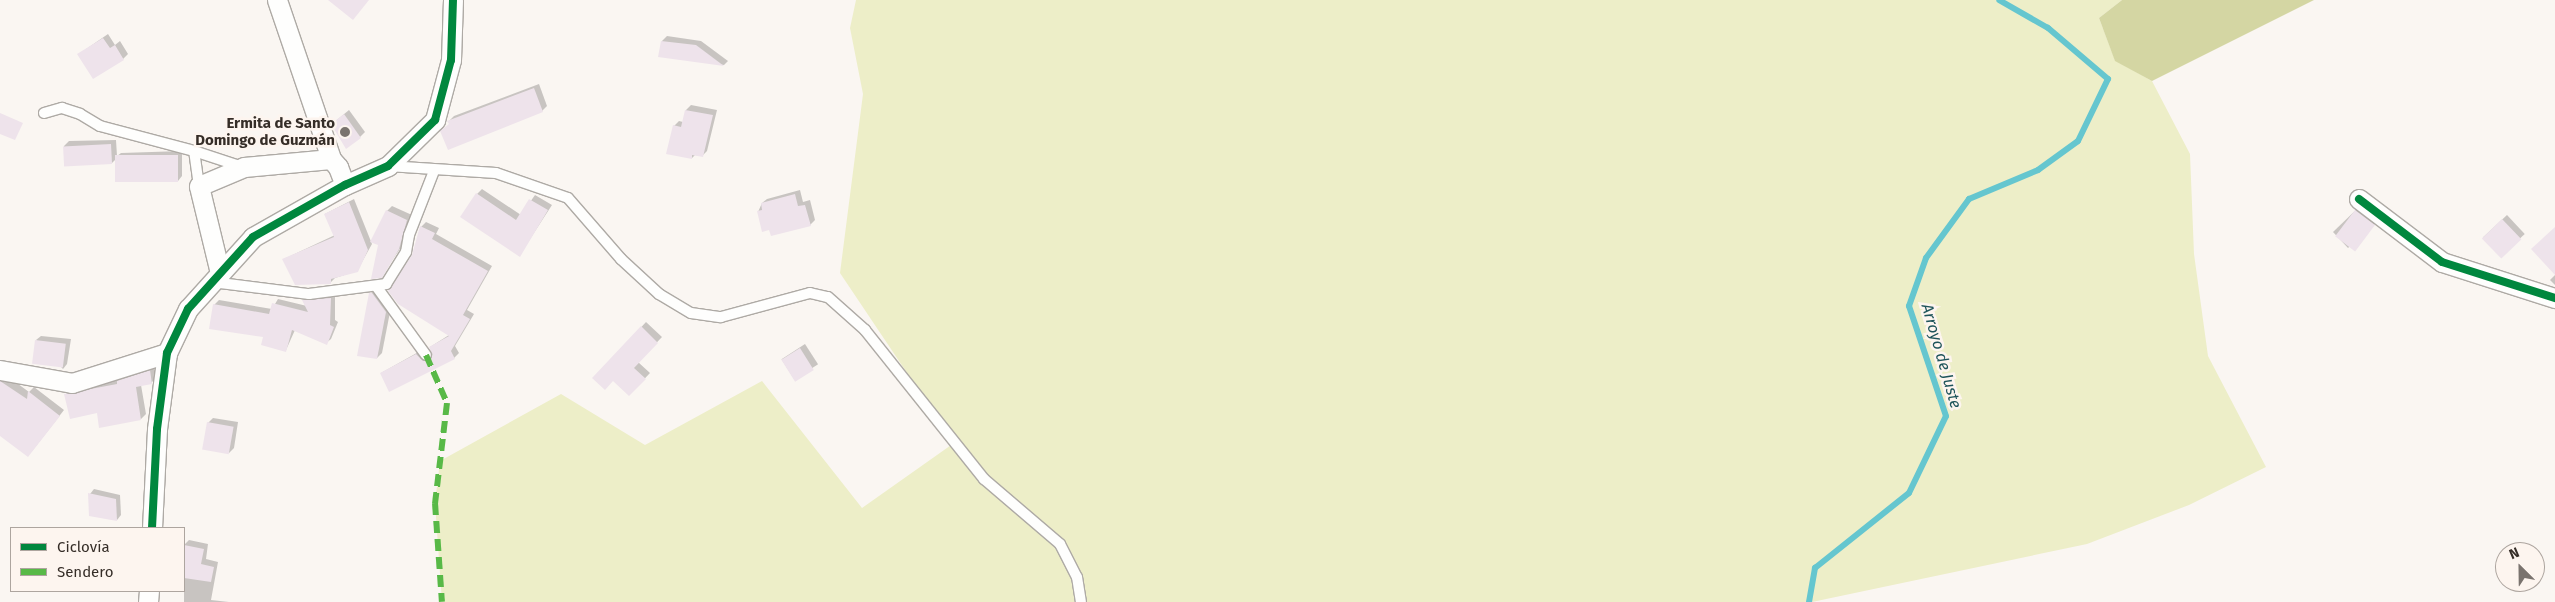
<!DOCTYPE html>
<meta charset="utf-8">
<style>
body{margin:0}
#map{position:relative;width:2555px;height:602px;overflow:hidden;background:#faf6f2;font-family:"Fira Sans",sans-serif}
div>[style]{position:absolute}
.green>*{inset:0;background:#edeec8}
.forest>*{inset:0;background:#d4d6a3}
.shadow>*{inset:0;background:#0003;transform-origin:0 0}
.stream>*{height:6px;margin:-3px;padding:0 3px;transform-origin:3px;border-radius:3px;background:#65c6cf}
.building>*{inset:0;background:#eee3eb;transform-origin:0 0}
.roads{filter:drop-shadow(1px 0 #aeaaa5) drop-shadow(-1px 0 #aeaaa5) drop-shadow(0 1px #aeaaa5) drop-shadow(0 -1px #aeaaa5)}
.service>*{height:10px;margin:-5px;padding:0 5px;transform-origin:5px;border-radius:5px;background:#fefefd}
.minor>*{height:19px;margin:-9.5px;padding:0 9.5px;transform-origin:9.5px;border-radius:9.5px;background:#fefefd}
.quiet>*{height:6px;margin-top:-3px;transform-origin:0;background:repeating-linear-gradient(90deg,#58b947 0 12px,transparent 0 18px)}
.cycleway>*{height:8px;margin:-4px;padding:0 4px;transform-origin:4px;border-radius:4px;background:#00873e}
.dots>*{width:14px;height:14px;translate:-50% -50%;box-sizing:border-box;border:2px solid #fdf5ef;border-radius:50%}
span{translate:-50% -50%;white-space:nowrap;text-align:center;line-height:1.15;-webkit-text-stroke:5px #fdf5ef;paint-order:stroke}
.poi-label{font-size:15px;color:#352d27;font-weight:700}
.right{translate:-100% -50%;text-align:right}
.water-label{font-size:16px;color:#1e545a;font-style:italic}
.legend{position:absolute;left:10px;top:527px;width:175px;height:65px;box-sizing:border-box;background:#fdf5ef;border:1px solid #ada59f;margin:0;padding:6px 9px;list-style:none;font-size:15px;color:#352d27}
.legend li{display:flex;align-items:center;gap:10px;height:25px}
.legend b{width:25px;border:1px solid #ada59f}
.north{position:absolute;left:2495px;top:542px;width:50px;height:50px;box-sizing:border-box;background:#fdf5ef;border:1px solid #ada59f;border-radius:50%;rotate:337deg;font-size:14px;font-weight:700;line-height:20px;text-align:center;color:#352d27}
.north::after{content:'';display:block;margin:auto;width:18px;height:22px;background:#7a736e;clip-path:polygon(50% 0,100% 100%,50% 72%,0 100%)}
</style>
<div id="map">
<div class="green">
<i style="clip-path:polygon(856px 0,2122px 0,2099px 18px,2115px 60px,2152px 81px,2190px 154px,2194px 254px,2208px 356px,2266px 467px,2189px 505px,2087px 544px,1812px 602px,442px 602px,435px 503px,440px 461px,561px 394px,645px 445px,762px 381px,862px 508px,954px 443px,840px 273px,863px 94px,850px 28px)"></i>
</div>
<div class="forest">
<i style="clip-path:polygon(2122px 0,2314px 0,2152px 81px,2115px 61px,2099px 18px)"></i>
</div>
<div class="shadow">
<i style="clip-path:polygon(108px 34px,115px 45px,120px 41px,128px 54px,123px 59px,79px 54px)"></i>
<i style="clip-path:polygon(667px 36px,701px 41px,728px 61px,724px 65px,660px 56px,662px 41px)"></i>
<i style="clip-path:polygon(539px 84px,547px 106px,542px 111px,450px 124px,449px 121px,454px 116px)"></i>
<i style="clip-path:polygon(691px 105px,717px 110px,707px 151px,702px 156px,695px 155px,692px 158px,667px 153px,674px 126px,679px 121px,683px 122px,686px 110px)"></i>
<i style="clip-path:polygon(349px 110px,365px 132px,360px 137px,332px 124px)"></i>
<i style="clip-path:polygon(116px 140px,117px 156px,121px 153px,182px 151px,182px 176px,178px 181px,116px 159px,112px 163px,64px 164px,64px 146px,69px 141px)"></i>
<i style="clip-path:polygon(482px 189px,521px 215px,535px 195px,552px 205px,519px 256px,477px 194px)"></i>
<i style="clip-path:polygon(800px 190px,803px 202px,810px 200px,815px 220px,810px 225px,770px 229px,758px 212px,762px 203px,767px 199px)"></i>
<i style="clip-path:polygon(354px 199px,372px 244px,357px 271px,335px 278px,330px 283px,284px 259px,335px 235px,325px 214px)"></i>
<i style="clip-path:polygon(392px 206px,412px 215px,404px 243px,381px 276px,387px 211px)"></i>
<i style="clip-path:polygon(2360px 206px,2379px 220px,2348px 248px,2333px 232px)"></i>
<i style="left:2507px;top:215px;width:26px;height:33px;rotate:47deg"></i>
<i style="clip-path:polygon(426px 222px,439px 228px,436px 234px,492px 266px,467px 310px,474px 314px,455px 346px,459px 353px,454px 358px,381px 373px,422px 350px,428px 357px,433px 357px,430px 347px,449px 335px,413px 256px,421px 227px)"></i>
<i style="clip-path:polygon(2555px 275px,2555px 285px,2550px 280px)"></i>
<i style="clip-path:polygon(375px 289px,391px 307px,382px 353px,377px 358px,370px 294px)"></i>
<i style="clip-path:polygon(335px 294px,335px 320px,338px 322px,331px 339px,326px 343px,295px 330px,286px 350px,214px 305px,219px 300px,272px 309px,278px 299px,307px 306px,304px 300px,308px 296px)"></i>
<i style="clip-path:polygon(646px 322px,662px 337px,638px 362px,650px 373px,629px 395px,613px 380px,594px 378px)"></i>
<i style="clip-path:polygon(41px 336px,71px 339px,67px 364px,63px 369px,36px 340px)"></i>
<i style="left:805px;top:344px;width:24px;height:28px;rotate:57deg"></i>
<i style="clip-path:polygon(154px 366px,156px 378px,151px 383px,141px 385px,146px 414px,141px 419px,98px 411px,66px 394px,70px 389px,119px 380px)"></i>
<i style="clip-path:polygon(10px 378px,29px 392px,34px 387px,64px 410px,32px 451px,0 434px,0 379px)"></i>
<i style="clip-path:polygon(213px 418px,238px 422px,234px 448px,229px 453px,208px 423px)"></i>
<i style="clip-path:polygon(94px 489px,120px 495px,121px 515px,117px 520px,90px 494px)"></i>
<i style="clip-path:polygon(189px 540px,208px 544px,206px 559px,218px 562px,211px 600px,229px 602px,184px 602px,184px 545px)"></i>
</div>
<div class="stream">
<i style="left:1809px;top:602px;width:35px;rotate:-80deg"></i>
<i style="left:1815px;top:568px;width:120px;rotate:-38.6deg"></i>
<i style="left:1909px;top:493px;width:85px;rotate:-64.3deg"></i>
<i style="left:1946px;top:416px;width:116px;rotate:-108.6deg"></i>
<i style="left:1909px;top:306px;width:51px;rotate:-70.5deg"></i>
<i style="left:1926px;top:258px;width:73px;rotate:-53.9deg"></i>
<i style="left:1969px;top:199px;width:75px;rotate:-22.8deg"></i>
<i style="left:2038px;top:170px;width:49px;rotate:-35.9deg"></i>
<i style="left:2078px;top:141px;width:69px;rotate:-64.2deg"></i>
<i style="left:2108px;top:79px;width:79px;rotate:-139.6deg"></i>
<i style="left:2048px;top:28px;width:56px;rotate:-150.3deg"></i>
</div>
<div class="building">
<i style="clip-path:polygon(328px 0,369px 0,353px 20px)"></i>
<i style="clip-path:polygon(103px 38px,110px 48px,115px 45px,124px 60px,93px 79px,77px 54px)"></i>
<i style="clip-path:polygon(661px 41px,696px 45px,724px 66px,658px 57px)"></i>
<i style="clip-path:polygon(534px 88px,543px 112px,448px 150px,440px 131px,449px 124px,447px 121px)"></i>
<i style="clip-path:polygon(685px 110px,713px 115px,703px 157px,692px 155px,692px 159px,666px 154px,673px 125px,681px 127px)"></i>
<i style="clip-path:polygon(0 113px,23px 123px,15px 140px,0 134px)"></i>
<i style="clip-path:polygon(344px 114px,361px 138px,346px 149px,331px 124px)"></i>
<i style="left:111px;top:144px;width:20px;height:48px;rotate:87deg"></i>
<i style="left:178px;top:155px;width:27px;height:63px;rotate:90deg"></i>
<i style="clip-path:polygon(476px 193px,516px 220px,529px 199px,548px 210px,520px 257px,460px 217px)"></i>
<i style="clip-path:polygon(795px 194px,798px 206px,805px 205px,811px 226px,771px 236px,769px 230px,762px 232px,757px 211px,762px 210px,761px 203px)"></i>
<i style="clip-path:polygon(349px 202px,368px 250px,358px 272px,331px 279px,331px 284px,295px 285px,282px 259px,334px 237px,324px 214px)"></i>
<i style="clip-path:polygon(386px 210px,407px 220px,399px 249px,382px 278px,371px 279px,378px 245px,370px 242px)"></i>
<i style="left:2355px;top:210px;width:25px;height:33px;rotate:37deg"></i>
<i style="left:2502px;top:219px;width:28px;height:28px;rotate:46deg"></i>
<i style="clip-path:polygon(420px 226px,435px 233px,432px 239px,488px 271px,463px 315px,470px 319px,451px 351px,455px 359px,389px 392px,380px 373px,416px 354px,423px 361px,430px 361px,433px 355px,429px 347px,449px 336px,398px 304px,388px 291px,412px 255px)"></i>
<i style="clip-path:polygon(2555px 227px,2555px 275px,2531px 249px)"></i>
<i style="clip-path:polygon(369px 293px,372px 293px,386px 312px,377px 359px,357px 356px)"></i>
<i style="clip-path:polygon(331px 298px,330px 325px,334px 327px,327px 345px,292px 330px,286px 352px,261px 345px,263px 337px,209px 329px,213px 304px,269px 314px,272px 303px,308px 312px,302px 300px)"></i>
<i style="clip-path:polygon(641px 326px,658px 343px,634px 368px,646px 379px,629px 396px,613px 381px,605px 390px,592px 378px)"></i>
<i style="left:35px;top:340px;width:31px;height:24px;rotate:7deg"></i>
<i style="left:800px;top:348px;width:26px;height:22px;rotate:58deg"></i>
<i style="clip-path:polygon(150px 370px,152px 384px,136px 387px,141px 420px,99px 428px,97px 413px,70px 419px,64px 394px,117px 384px,117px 381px)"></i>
<i style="clip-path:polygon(0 381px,27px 399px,28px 391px,60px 416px,28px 457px,0 436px)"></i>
<i style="left:207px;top:422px;width:27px;height:28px;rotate:10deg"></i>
<i style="clip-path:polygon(88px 493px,116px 499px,117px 521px,89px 516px)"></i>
<i style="clip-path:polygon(184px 545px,204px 549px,201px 564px,214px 567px,211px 582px,184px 578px)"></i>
</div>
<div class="roads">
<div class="service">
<i style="left:44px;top:113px;width:19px;rotate:-16deg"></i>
<i style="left:62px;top:108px;width:19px;rotate:18deg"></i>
<i style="left:80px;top:114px;width:23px;rotate:31deg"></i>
<i style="left:100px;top:126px;width:97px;rotate:14.9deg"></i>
<i style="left:388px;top:166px;width:108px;rotate:3.7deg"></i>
<i style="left:496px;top:173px;width:76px;rotate:19.1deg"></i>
<i style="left:568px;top:198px;width:81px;rotate:49deg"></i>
<i style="left:621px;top:259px;width:52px;rotate:42.6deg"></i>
<i style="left:659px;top:294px;width:37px;rotate:31deg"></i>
<i style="left:691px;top:313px;width:30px;rotate:8deg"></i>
<i style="left:721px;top:317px;width:92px;rotate:-15.1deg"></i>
<i style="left:810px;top:293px;width:18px;rotate:13deg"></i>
<i style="left:828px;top:297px;width:50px;rotate:41.7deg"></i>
<i style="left:865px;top:330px;width:191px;rotate:51.4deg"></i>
<i style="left:984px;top:479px;width:100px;rotate:40.5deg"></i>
<i style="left:1060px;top:544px;width:37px;rotate:63deg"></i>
<i style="left:1077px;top:577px;width:25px;rotate:81deg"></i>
<i style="left:199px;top:186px;width:35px;rotate:-98deg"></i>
<i style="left:194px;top:151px;width:52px;rotate:18.1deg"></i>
<i style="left:212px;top:282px;width:98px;rotate:7.1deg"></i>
<i style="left:309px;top:294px;width:78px;rotate:-7.4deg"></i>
<i style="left:386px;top:284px;width:38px;rotate:-58deg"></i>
<i style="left:406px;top:252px;width:17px;rotate:-80deg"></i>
<i style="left:409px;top:235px;width:69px;rotate:-68.7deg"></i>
<i style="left:376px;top:286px;width:85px;rotate:54.1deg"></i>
</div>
<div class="minor">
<i style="left:277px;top:0;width:168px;rotate:71.2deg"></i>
<i style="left:2359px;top:199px;width:104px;rotate:37.2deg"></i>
<i style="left:2442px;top:262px;width:119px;rotate:17.7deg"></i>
<i style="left:220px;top:273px;width:89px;rotate:-103.6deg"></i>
<i style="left:199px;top:186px;width:49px;rotate:-22.9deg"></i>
<i style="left:244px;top:167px;width:87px;rotate:-5.3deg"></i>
<i style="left:331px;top:159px;width:11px;rotate:49deg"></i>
<i style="left:338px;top:167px;width:19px;rotate:69deg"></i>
<i style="left:0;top:370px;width:73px;rotate:10.2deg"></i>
<i style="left:72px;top:383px;width:100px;rotate:-17.5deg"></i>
<i style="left:152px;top:528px;width:99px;rotate:-87.1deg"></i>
<i style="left:157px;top:429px;width:77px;rotate:-82.5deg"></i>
<i style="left:167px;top:353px;width:49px;rotate:-64.5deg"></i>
<i style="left:188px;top:309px;width:97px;rotate:-47.9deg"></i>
<i style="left:253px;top:237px;width:106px;rotate:-29.5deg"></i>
<i style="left:345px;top:185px;width:47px;rotate:-23.8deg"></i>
<i style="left:388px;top:166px;width:66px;rotate:-44.4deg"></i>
<i style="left:435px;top:120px;width:62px;rotate:-75.1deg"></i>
<i style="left:451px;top:60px;width:60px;rotate:-88.1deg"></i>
<i style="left:148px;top:602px;width:11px;rotate:-85deg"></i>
</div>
</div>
<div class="quiet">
<i style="left:426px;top:355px;width:52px;rotate:66.4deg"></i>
<i style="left:447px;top:403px;width:101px;rotate:96.8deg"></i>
<i style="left:435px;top:503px;width:99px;rotate:86deg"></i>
</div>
<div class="cycleway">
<i style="left:2359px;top:199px;width:104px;rotate:37.2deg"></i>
<i style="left:2442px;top:262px;width:119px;rotate:17.7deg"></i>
<i style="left:152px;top:528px;width:99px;rotate:-87.1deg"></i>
<i style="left:157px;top:429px;width:77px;rotate:-82.5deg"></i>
<i style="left:167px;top:353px;width:49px;rotate:-64.5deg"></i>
<i style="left:188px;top:309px;width:97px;rotate:-47.9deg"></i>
<i style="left:253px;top:237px;width:106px;rotate:-29.5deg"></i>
<i style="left:345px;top:185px;width:47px;rotate:-23.8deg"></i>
<i style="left:388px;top:166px;width:66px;rotate:-44.4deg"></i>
<i style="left:435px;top:120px;width:62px;rotate:-75.1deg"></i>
<i style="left:451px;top:60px;width:60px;rotate:-88.1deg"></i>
</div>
<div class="dots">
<i style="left:345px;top:132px;background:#7a736e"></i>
</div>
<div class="poi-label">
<span class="right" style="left:335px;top:132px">Ermita de Santo<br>Domingo de Guzmán</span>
</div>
<div class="water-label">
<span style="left:1941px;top:356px;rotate:74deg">Arroyo de Juste</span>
</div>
<ul class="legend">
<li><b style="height:6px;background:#00873e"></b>Ciclovía</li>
<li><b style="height:6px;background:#58b947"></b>Sendero</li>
</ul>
<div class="north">N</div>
</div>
